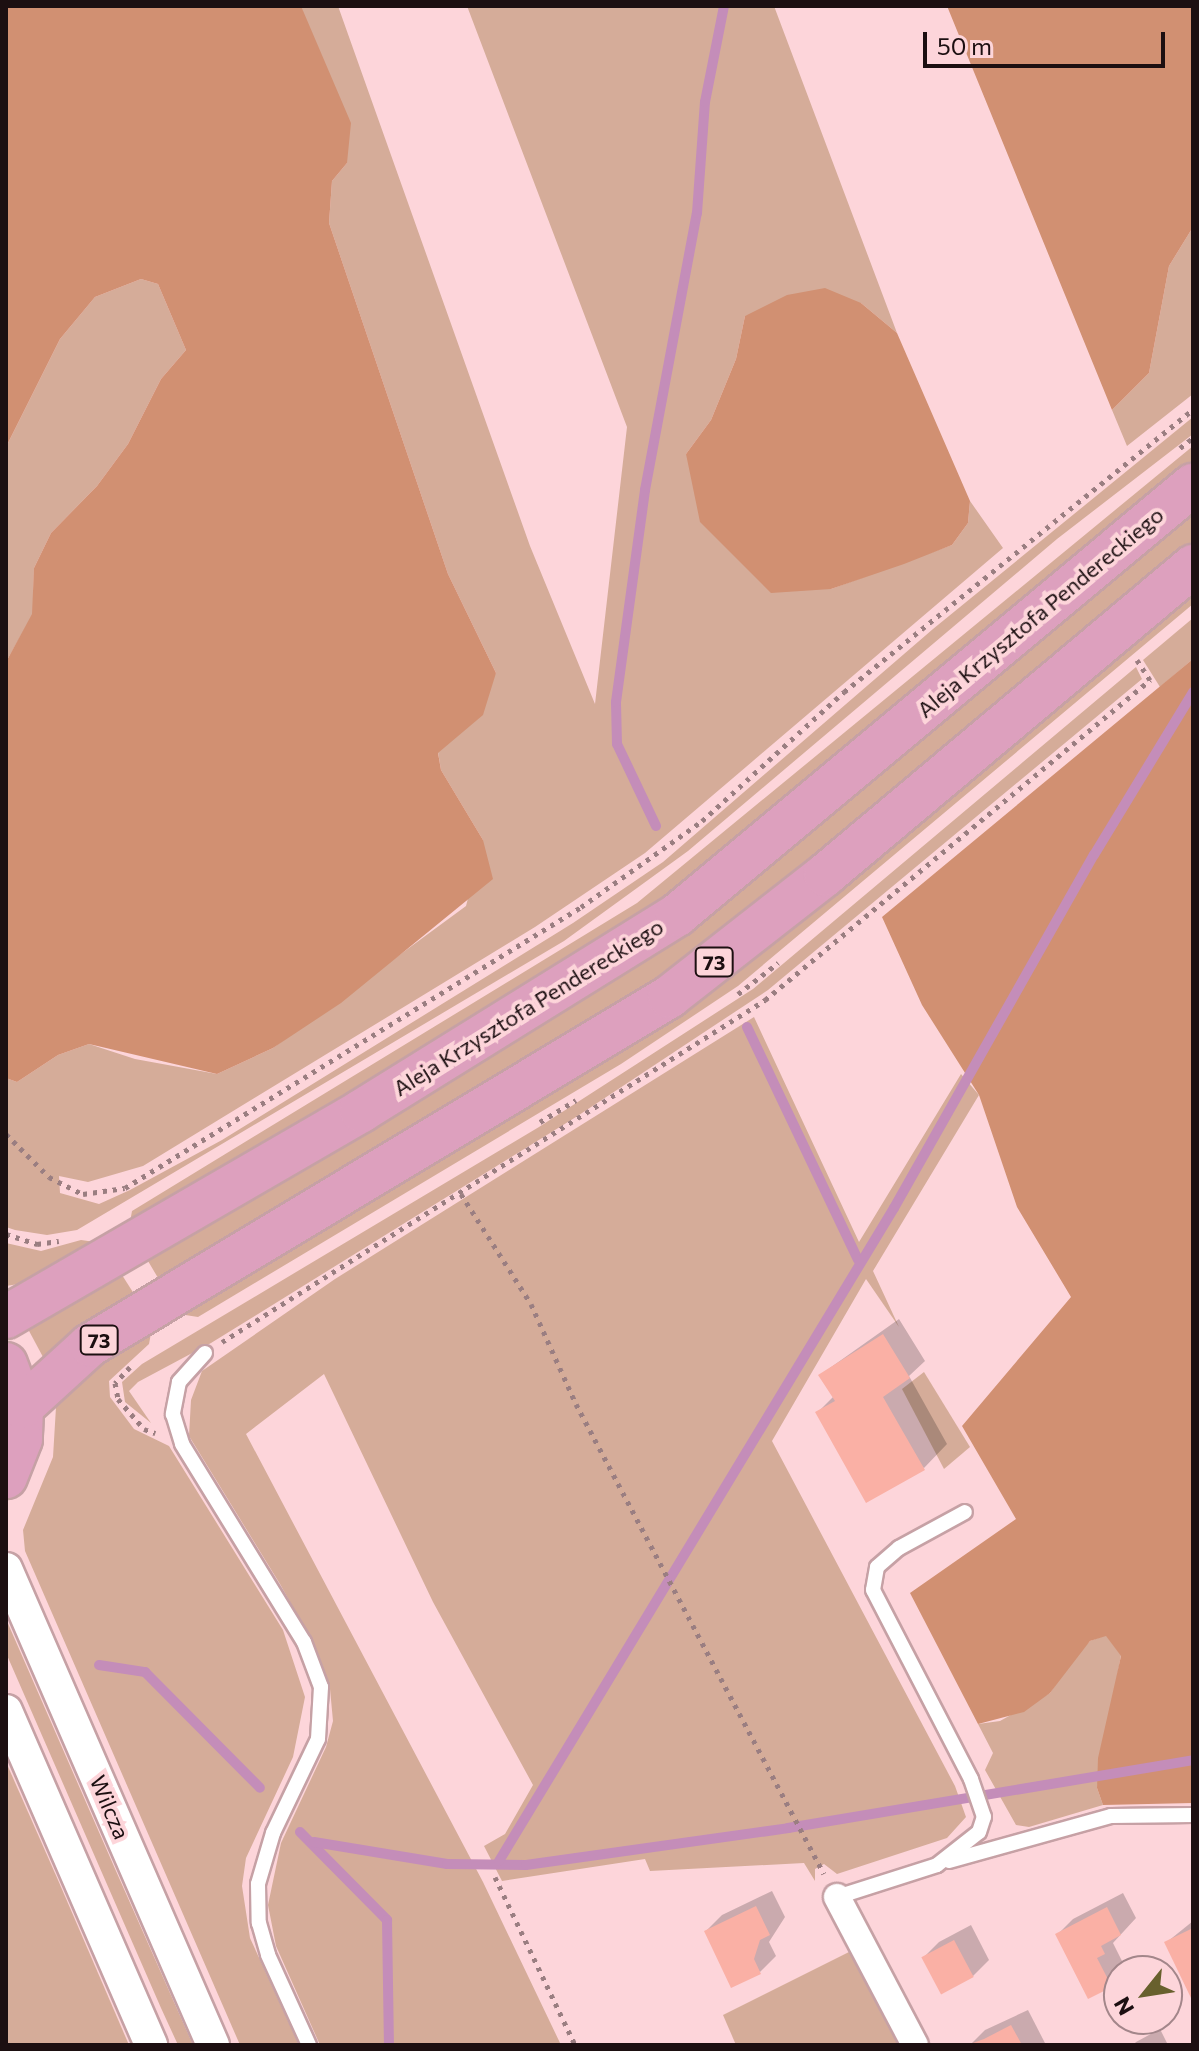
<!DOCTYPE html>
<style>
body{margin:0}
#map{position:relative;width:1199px;height:2051px;overflow:hidden;background:#fdd5da;font-family:Commissioner,sans-serif}
div>[style]{position:absolute}
.green>*{inset:0;background:#d5ac99}
.forest>*{inset:0;background:#d19072}
.shadow>*{inset:0;background:#0003}
.stream>*{height:10px;margin:-5px;padding:0 5px;transform-origin:5px;border-radius:5px;background:#c48db9}
.building>*{inset:0;background:#fab0a5;transform-origin:0 0}
.path>*{height:5px;margin-top:-2.5px;transform-origin:0;background:repeating-linear-gradient(90deg,#9a7e81 0 4px,transparent 0 10px)}
.roads{filter:drop-shadow(2px 0 #c6a1a5) drop-shadow(-2px 0 #c6a1a5) drop-shadow(0 2px #c6a1a5) drop-shadow(0 -2px #c6a1a5)}
.service>*{height:14px;margin:-7px;padding:0 7px;transform-origin:7px;border-radius:7px;background:#fff}
.minor>*{height:26px;margin:-13px;padding:0 13px;transform-origin:13px;border-radius:13px;background:#fff}
.tertiary>*{height:32px;margin:-16px;padding:0 16px;transform-origin:16px;border-radius:16px;background:#fff}
.primary>*{height:42px;margin:-21px;padding:0 21px;transform-origin:21px;border-radius:21px;background:#dda0be}
span{translate:-50% -50%;white-space:nowrap;text-align:center;line-height:1.15;-webkit-text-stroke:8px #fdd5da;paint-order:stroke}
.shield-label span{padding:2px 6px;background:#fdd5da;border:2px solid;border-radius:6px;-webkit-text-stroke-width:0}
.shield-label{font-size:20px;color:#1c0f11;font-weight:700}
.street-label{font-size:22px;color:#1c0f11}
.frame{position:absolute;inset:0;border:8px solid #1c0f11;pointer-events:none}
.north{position:absolute;left:1103px;top:1955px;width:80px;height:80px;box-sizing:border-box;background:#fdd5da;border:2px solid #a3868a;border-radius:50%;rotate:240deg;font-size:22px;font-weight:700;line-height:32px;text-align:center;color:#1c0f11}
.north::after{content:'';display:block;margin:auto;width:28px;height:36px;background:#68602d;clip-path:polygon(50% 0,100% 100%,50% 72%,0 100%)}
.scale{position:absolute;left:923px;top:32px;width:242px;height:36px;box-sizing:border-box;border:4px solid #1c0f11;border-top:0;padding-left:10px;font-size:24px;line-height:28px;white-space:nowrap;color:#1c0f11;-webkit-text-stroke:6px #fdd5da;paint-order:stroke}
</style>
<div id="map">
<div class="green">
<i style="clip-path:polygon(301px 6px,338px 6px,530px 546px,595px 704px,627px 427px,467px 6px,774px 6px,897px 333px,861px 303px,745px 316px,736px 359px,711px 420px,686px 454px,831px 589px,952px 545px,968px 523px,970px 501px,1003px 548px,645px 853px,535px 927px,143px 1166px,88px 1182px,59px 1176px,60px 1193px,99px 1204px,130px 1190px,222px 1140px,573px 923px,663px 862px,933px 629px,1193px 417px,1193px 434px,1057px 539px,688px 851px,564px 941px,77px 1230px,47px 1235px,15px 1230px,6px 1227px,6px 1078px,17px 1082px,58px 1055px,89px 1044px,135px 1059px,217px 1074px,273px 1048px,466px 906px,483px 840px,441px 770px,438px 752px,496px 673px,448px 574px,329px 223px,332px 181px,347px 163px)"></i>
<i style="clip-path:polygon(1193px 227px,1193px 394px,1127px 446px,1112px 410px,1149px 373px,1169px 266px)"></i>
<i style="clip-path:polygon(141px 279px,158px 284px,186px 350px,161px 379px,128px 444px,97px 486px,51px 533px,34px 568px,33px 614px,6px 662px,6px 447px,60px 339px,95px 297px)"></i>
<i style="clip-path:polygon(1193px 446px,1193px 462px,653px 907px,432px 1048px,130px 1222px,132px 1211px,637px 903px)"></i>
<i style="clip-path:polygon(1193px 508px,1193px 541px,685px 962px,161px 1283px,148px 1261px,613px 980px,672px 938px)"></i>
<i style="clip-path:polygon(1193px 588px,1193px 604px,738px 986px,621px 1064px,198px 1317px,179px 1314px,612px 1054px)"></i>
<i style="clip-path:polygon(1193px 618px,1193px 659px,1160px 687px,1143px 660px)"></i>
<i style="clip-path:polygon(1136px 667px,1142px 679px,768px 990px,576px 1117px,211px 1343px,138px 1382px,129px 1391px,151px 1423px,125px 1402px,122px 1382px,142px 1364px,539px 1127px,753px 989px)"></i>
<i style="clip-path:polygon(754px 1017px,859px 1242px,961px 1074px,979px 1095px,873px 1271px,899px 1327px,866px 1279px,772px 1441px,955px 1786px,966px 1817px,947px 1838px,837px 1874px,824px 1864px,815px 1869px,815px 1881px,804px 1863px,650px 1871px,645px 1859px,502px 1881px,484px 1846px,505px 1834px,533px 1785px,433px 1602px,324px 1374px,246px 1434px,483px 1882px,561px 2045px,320px 2045px,276px 1946px,268px 1905px,281px 1843px,326px 1747px,333px 1721px,330px 1689px,315px 1647px,280px 1584px,189px 1436px,191px 1400px,202px 1371px,335px 1279px)"></i>
<i style="clip-path:polygon(81px 1240px,102px 1243px,37px 1281px,6px 1286px,6px 1243px,41px 1251px)"></i>
<i style="clip-path:polygon(122px 1275px,136px 1297px,43px 1357px,28px 1329px)"></i>
<i style="clip-path:polygon(152px 1328px,149px 1344px,109px 1381px,110px 1397px,134px 1429px,169px 1446px,283px 1630px,305px 1697px,293px 1757px,246px 1858px,242px 1886px,250px 1938px,299px 2045px,240px 2045px,25px 1551px,23px 1530px,53px 1457px,56px 1407px,67px 1387px)"></i>
<i style="clip-path:polygon(924px 1372px,970px 1447px,944px 1469px,902px 1389px)"></i>
<i style="clip-path:polygon(6px 1619px,116px 1871px,193px 2045px,178px 2045px,161px 2008px,6px 1653px)"></i>
<i style="clip-path:polygon(1106px 1635px,1121px 1655px,1097px 1788px,1103px 1805px,1029px 1827px,1016px 1825px,985px 1770px,993px 1753px,978px 1724px,1000px 1721px,1050px 1693px,1072px 1660px,1090px 1641px)"></i>
<i style="clip-path:polygon(6px 1762px,58px 1880px,129px 2045px,6px 2045px)"></i>
<i style="clip-path:polygon(851px 1951px,902px 2045px,736px 2045px,723px 2015px)"></i>
</div>
<div class="forest">
<i style="clip-path:polygon(6px 6px,301px 6px,351px 123px,347px 163px,332px 181px,329px 223px,448px 574px,496px 673px,483px 715px,438px 753px,441px 770px,483px 840px,493px 879px,341px 1003px,273px 1048px,217px 1074px,89px 1044px,58px 1055px,17px 1082px,6px 1078px,6px 662px,32px 614px,34px 568px,51px 533px,97px 486px,128px 444px,161px 379px,186px 350px,158px 284px,141px 279px,95px 297px,60px 339px,6px 447px)"></i>
<i style="clip-path:polygon(947px 6px,1193px 6px,1193px 227px,1169px 266px,1149px 373px,1112px 410px)"></i>
<i style="clip-path:polygon(825px 288px,861px 303px,897px 333px,970px 501px,968px 523px,952px 545px,904px 564px,831px 589px,771px 593px,700px 522px,686px 454px,711px 420px,736px 359px,745px 316px,787px 295px)"></i>
<i style="clip-path:polygon(1193px 659px,1193px 1803px,1103px 1805px,1097px 1788px,1098px 1758px,1121px 1656px,1106px 1636px,1090px 1641px,1050px 1693px,1024px 1712px,978px 1724px,910px 1593px,1016px 1519px,962px 1426px,1071px 1297px,1017px 1207px,979px 1095px,922px 1005px,882px 917px)"></i>
</div>
<div class="shadow">
<i style="clip-path:polygon(899px 1319px,925px 1361px,909px 1376px,947px 1444px,924px 1468px,817px 1413px,834px 1396px,820px 1375px)"></i>
<i style="clip-path:polygon(772px 1891px,785px 1917px,769px 1942px,776px 1956px,760px 1972px,706px 1931px,722px 1915px)"></i>
<i style="clip-path:polygon(1123px 1893px,1136px 1918px,1113px 1943px,1126px 1969px,1111px 1985px,1057px 1935px,1073px 1919px)"></i>
<i style="clip-path:polygon(1193px 1921px,1193px 1995px,1167px 1942px)"></i>
<i style="clip-path:polygon(971px 1925px,989px 1960px,973px 1976px,923px 1958px,939px 1942px)"></i>
<i style="clip-path:polygon(1028px 2010px,1046px 2045px,970px 2045px,985px 2030px)"></i>
<i style="clip-path:polygon(1160px 2029px,1168px 2045px,1133px 2045px,1136px 2042px)"></i>
</div>
<div class="stream">
<i style="left:656px;top:826px;width:91px;rotate:-115.4deg"></i>
<i style="left:617px;top:744px;width:42px;rotate:-91.4deg"></i>
<i style="left:616px;top:702px;width:214px;rotate:-82.2deg"></i>
<i style="left:645px;top:490px;width:282px;rotate:-79.4deg"></i>
<i style="left:697px;top:213px;width:111px;rotate:-85.9deg"></i>
<i style="left:705px;top:102px;width:98px;rotate:-78.8deg"></i>
<i style="left:747px;top:1027px;width:258px;rotate:64.5deg"></i>
<i style="left:99px;top:1665px;width:47px;rotate:8.7deg"></i>
<i style="left:145px;top:1672px;width:163px;rotate:45.2deg"></i>
<i style="left:300px;top:1832px;width:124px;rotate:45.3deg"></i>
<i style="left:387px;top:1920px;width:125px;rotate:89.1deg"></i>
<i style="left:314px;top:1842px;width:135px;rotate:9.4deg"></i>
<i style="left:447px;top:1864px;width:79px;rotate:0.7deg"></i>
<i style="left:526px;top:1865px;width:265px;rotate:-8deg"></i>
<i style="left:788px;top:1828px;width:411px;rotate:-9.5deg"></i>
<i style="left:499px;top:1861px;width:763px;rotate:-58.83deg"></i>
<i style="left:894px;top:1208px;width:406px;rotate:-60.5deg"></i>
<i style="left:1094px;top:855px;width:191px;rotate:-58.7deg"></i>
</div>
<div class="building">
<i style="clip-path:polygon(883px 1334px,910px 1378px,883px 1397px,925px 1470px,866px 1503px,815px 1412px,835px 1401px,818px 1375px)"></i>
<i style="clip-path:polygon(756px 1906px,770px 1935px,760px 1940px,754px 1959px,761px 1974px,731px 1988px,704px 1931px)"></i>
<i style="clip-path:polygon(1107px 1907px,1121px 1935px,1101px 1946px,1105px 1954px,1097px 1958px,1112px 1987px,1088px 1999px,1055px 1934px)"></i>
<i style="clip-path:polygon(1193px 1928px,1193px 1997px,1191px 1998px,1164px 1942px)"></i>
<i style="left:954px;top:1940px;width:42px;height:37px;rotate:62deg"></i>
<i style="clip-path:polygon(1011px 2025px,1022px 2045px,967px 2045px,984px 2039px)"></i>
</div>
<div class="path">
<i style="left:1180px;top:448px;width:16px;rotate:-38deg"></i>
<i style="left:738px;top:994px;width:51px;rotate:-37.8deg"></i>
<i style="left:540px;top:1122px;width:42px;rotate:-31.4deg"></i>
<i style="left:6px;top:1134px;width:61px;rotate:45deg"></i>
<i style="left:49px;top:1177px;width:38px;rotate:27deg"></i>
<i style="left:83px;top:1194px;width:42px;rotate:-8.1deg"></i>
<i style="left:125px;top:1188px;width:536px;rotate:-31.64deg"></i>
<i style="left:581px;top:907px;width:148px;rotate:-35.4deg"></i>
<i style="left:702px;top:821px;width:192px;rotate:-42.3deg"></i>
<i style="left:844px;top:692px;width:449px;rotate:-39deg"></i>
<i style="left:461px;top:1194px;width:130px;rotate:57.5deg"></i>
<i style="left:531px;top:1304px;width:110px;rotate:65.8deg"></i>
<i style="left:576px;top:1404px;width:531px;rotate:62.18deg"></i>
<i style="left:6px;top:1234px;width:33px;rotate:18deg"></i>
<i style="left:37px;top:1244px;width:22px;rotate:-8deg"></i>
<i style="left:222px;top:1342px;width:642px;rotate:-32.2deg"></i>
<i style="left:765px;top:1000px;width:501px;rotate:-39.73deg"></i>
<i style="left:1150px;top:680px;width:24px;rotate:-123deg"></i>
<i style="left:130px;top:1367px;width:22px;rotate:133deg"></i>
<i style="left:115px;top:1383px;width:16px;rotate:79deg"></i>
<i style="left:118px;top:1399px;width:40px;rotate:49deg"></i>
<i style="left:144px;top:1429px;width:12px;rotate:20deg"></i>
<i style="left:495px;top:1877px;width:186px;rotate:64.5deg"></i>
</div>
<div class="roads">
<div class="service">
<i style="left:205px;top:1353px;width:39px;rotate:132deg"></i>
<i style="left:179px;top:1382px;width:33px;rotate:101deg"></i>
<i style="left:173px;top:1414px;width:31px;rotate:73deg"></i>
<i style="left:182px;top:1444px;width:233px;rotate:58.4deg"></i>
<i style="left:304px;top:1642px;width:48px;rotate:69.3deg"></i>
<i style="left:321px;top:1687px;width:52px;rotate:93.3deg"></i>
<i style="left:318px;top:1739px;width:104px;rotate:115.6deg"></i>
<i style="left:273px;top:1833px;width:53px;rotate:106.4deg"></i>
<i style="left:258px;top:1884px;width:39px;rotate:89deg"></i>
<i style="left:259px;top:1923px;width:33px;rotate:74deg"></i>
<i style="left:268px;top:1955px;width:99px;rotate:65.5deg"></i>
<i style="left:949px;top:1861px;width:168px;rotate:-15.5deg"></i>
<i style="left:1111px;top:1816px;width:82px;rotate:-0.7deg"></i>
<i style="left:837px;top:1897px;width:105px;rotate:-17.7deg"></i>
<i style="left:937px;top:1865px;width:53px;rotate:-38.2deg"></i>
<i style="left:979px;top:1832px;width:16px;rotate:-72deg"></i>
<i style="left:984px;top:1817px;width:40px;rotate:-108.9deg"></i>
<i style="left:971px;top:1779px;width:213px;rotate:-117.4deg"></i>
<i style="left:873px;top:1590px;width:23px;rotate:-80deg"></i>
<i style="left:877px;top:1567px;width:29px;rotate:-41deg"></i>
<i style="left:899px;top:1548px;width:75px;rotate:-28.6deg"></i>
</div>
<div class="minor">
<i style="left:837px;top:1897px;width:167px;rotate:62.2deg"></i>
</div>
<div class="tertiary">
<i style="left:6px;top:1569px;width:519px;rotate:66.5deg"></i>
<i style="left:6px;top:1711px;width:364px;rotate:66.5deg"></i>
</div>
<div class="primary">
<i style="left:6px;top:1317px;width:410px;rotate:-30.1deg"></i>
<i style="left:361px;top:1111px;width:372px;rotate:-31.8deg"></i>
<i style="left:677px;top:915px;width:672px;rotate:-39.81deg"></i>
<i style="left:6px;top:1364px;width:46px;rotate:69.6deg"></i>
<i style="left:22px;top:1407px;width:32px;rotate:92deg"></i>
<i style="left:21px;top:1439px;width:41px;rotate:111.5deg"></i>
<i style="left:22px;top:1407px;width:92px;rotate:-42.4deg"></i>
<i style="left:90px;top:1345px;width:676px;rotate:-31.01deg"></i>
<i style="left:669px;top:997px;width:198px;rotate:-38deg"></i>
<i style="left:825px;top:875px;width:481px;rotate:-40deg"></i>
</div>
</div>
<div class="shield-label">
<span style="left:714px;top:962px">73</span>
<span style="left:99px;top:1340px">73</span>
</div>
<div class="street-label">
<span style="left:1040px;top:612px;rotate:-40deg">Aleja Krzysztofa Pendereckiego</span>
<span style="left:528px;top:1007px;rotate:-32deg">Aleja Krzysztofa Pendereckiego</span>
<span style="left:110px;top:1807px;rotate:67deg">Wilcza</span>
</div>
<div class="frame"></div>
<div class="north">N</div>
<div class="scale">50 m</div>
</div>
